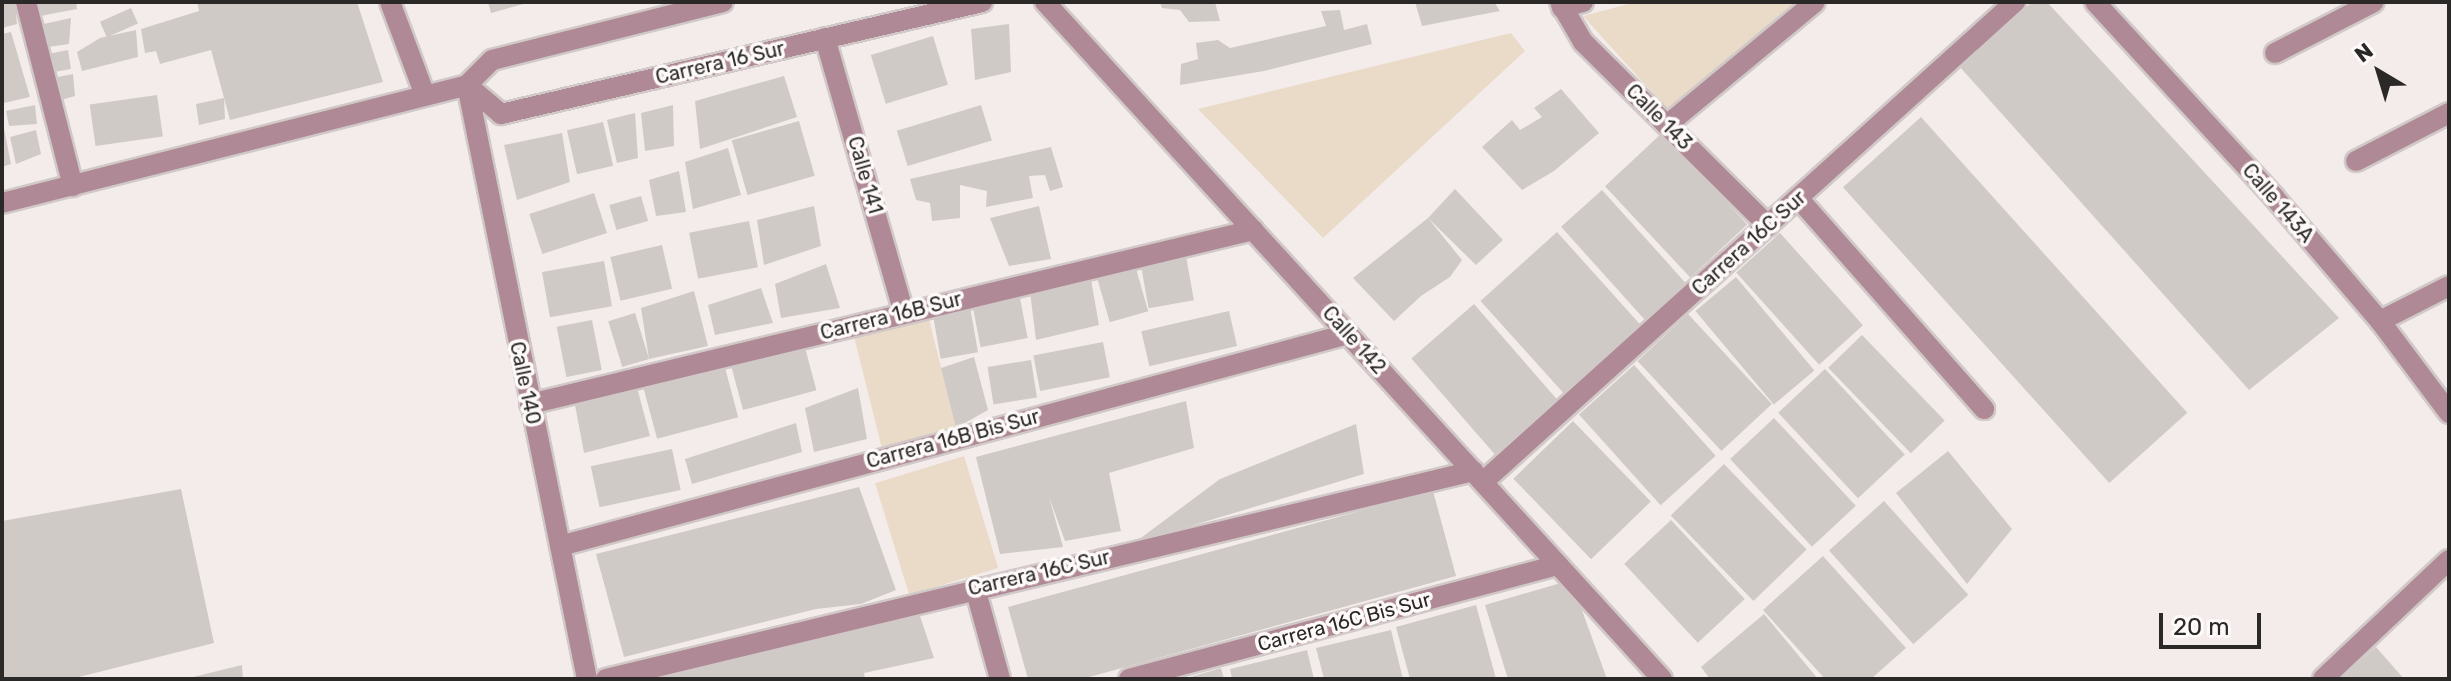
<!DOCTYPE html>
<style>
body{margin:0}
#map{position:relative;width:2451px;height:681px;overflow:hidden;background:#f4eceb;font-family:Rubik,sans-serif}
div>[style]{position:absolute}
.green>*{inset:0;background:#eadbc9;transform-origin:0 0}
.building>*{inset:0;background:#d0cac6;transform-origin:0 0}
.roads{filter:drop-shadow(2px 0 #d0c9c8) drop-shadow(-2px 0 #d0c9c8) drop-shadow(0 2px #d0c9c8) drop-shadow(0 -2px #d0c9c8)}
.service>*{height:20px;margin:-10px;padding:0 10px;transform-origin:10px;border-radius:10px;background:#af8995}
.minor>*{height:20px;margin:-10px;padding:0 10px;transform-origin:10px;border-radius:10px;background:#af8995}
span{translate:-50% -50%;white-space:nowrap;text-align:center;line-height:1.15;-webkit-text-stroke:7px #fefbfa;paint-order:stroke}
.street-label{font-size:20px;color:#2b2828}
.frame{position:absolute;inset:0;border:4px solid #2b2828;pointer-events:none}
.north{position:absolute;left:2339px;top:32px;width:80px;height:80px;-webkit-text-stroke:6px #fefbfa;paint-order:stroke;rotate:322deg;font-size:22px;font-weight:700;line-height:32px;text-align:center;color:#2b2828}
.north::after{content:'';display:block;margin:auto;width:28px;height:36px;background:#2b2828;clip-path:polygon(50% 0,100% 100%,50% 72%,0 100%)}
.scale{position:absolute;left:2159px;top:613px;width:102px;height:36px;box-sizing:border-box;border:4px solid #2b2828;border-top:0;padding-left:10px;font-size:24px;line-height:28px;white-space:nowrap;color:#2b2828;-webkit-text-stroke:6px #fefbfa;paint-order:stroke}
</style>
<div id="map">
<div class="green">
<i style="clip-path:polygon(1636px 2px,1801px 2px,1668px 110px,1583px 16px)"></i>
<i style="clip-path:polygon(1511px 33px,1525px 51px,1323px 238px,1198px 109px)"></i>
<i style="left:927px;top:311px;width:121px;height:77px;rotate:76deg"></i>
<i style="left:964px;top:456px;width:117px;height:93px;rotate:73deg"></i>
</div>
<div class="building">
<i style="clip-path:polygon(15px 2px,17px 24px,2px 28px,2px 4px)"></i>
<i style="clip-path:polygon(38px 2px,76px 2px,77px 9px,40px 16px)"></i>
<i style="clip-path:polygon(197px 2px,357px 2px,383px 82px,230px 120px,211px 50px,160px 64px,156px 51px,145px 53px,141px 29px,199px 11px)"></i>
<i style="clip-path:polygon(488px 2px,526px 2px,527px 3px,491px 13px)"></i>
<i style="clip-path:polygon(1160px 2px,1215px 2px,1220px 21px,1189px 22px,1180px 10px,1162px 8px)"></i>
<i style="clip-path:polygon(1415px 2px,1494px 2px,1500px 11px,1422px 26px)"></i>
<i style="clip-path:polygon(2032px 2px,2047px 2px,2339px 318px,2249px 390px,1959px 66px)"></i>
<i style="left:131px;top:8px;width:17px;height:34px;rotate:66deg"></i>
<i style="clip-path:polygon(1340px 10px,1344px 30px,1367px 24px,1372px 44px,1264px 71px,1180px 85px,1181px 64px,1198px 59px,1196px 43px,1218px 40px,1230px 48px,1326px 26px,1321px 11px)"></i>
<i style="clip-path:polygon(71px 18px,69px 44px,41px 48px,39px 25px)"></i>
<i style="clip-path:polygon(1009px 24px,1011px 72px,975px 80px,971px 29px)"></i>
<i style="clip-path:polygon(136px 30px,138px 57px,82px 71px,77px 52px,100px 38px)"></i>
<i style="clip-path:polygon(11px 32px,30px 97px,4px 103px,2px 34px)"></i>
<i style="left:933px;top:36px;width:51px;height:65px;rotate:73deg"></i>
<i style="clip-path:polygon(68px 50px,71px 69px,54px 72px,48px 54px)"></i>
<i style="clip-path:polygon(73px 74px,75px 96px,61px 100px,53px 78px)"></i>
<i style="clip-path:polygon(784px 76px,797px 117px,700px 149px,695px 101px)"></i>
<i style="clip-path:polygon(1561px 89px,1599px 133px,1554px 171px,1522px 190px,1482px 147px,1512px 120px,1520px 130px,1542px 117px,1534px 108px)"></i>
<i style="left:157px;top:95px;width:42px;height:68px;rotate:82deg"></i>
<i style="clip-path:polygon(224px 98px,225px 119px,199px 125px,196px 104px)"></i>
<i style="clip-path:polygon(35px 105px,37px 124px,9px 126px,6px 111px)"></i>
<i style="clip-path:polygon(673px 105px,674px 146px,645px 151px,641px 113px)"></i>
<i style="left:981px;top:105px;width:37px;height:88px;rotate:73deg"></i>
<i style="clip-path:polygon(635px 113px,638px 158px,617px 163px,607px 120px)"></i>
<i style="left:1921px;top:117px;width:398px;height:105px;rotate:48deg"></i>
<i style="clip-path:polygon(2px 118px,11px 164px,2px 167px)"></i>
<i style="left:799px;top:121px;width:57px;height:70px;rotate:74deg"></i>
<i style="left:603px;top:122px;width:45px;height:37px;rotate:77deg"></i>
<i style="clip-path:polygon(36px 130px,41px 154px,16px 164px,10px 137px)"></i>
<i style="clip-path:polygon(562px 133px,570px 182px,517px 200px,504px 145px)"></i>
<i style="left:1662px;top:133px;width:125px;height:78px;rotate:47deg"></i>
<i style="clip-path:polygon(1051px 147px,1063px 187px,1050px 191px,1045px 175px,1029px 176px,1033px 198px,986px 207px,987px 191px,960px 185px,960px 218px,932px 221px,930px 203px,916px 200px,910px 179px)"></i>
<i style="clip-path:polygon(728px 148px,741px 195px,693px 209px,685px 162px)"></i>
<i style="clip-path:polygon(679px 171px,686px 212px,656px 216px,649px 180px)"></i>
<i style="clip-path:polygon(1455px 189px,1503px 240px,1476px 265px,1428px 218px,1462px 260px,1450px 277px,1421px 296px,1394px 321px,1353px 278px,1428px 218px)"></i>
<i style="left:1602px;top:190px;width:126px;height:55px;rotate:48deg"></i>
<i style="left:594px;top:193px;width:42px;height:68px;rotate:72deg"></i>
<i style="left:641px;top:196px;width:26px;height:33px;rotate:74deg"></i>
<i style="clip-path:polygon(814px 206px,821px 246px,764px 265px,757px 220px)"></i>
<i style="clip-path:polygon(1039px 206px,1051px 259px,1009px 266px,990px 218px)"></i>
<i style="left:749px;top:221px;width:47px;height:61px;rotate:79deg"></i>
<i style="left:1557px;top:232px;width:127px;height:103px;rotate:48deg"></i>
<i style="left:1780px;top:233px;width:124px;height:59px;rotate:48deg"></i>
<i style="left:662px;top:245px;width:45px;height:53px;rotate:77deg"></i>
<i style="left:1185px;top:250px;width:51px;height:46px;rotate:80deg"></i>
<i style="left:604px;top:261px;width:46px;height:63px;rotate:80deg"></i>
<i style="clip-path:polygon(826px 264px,840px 308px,781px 318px,775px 284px)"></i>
<i style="left:1135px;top:265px;width:48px;height:40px;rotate:74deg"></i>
<i style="clip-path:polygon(1090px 274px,1099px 325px,1036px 340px,1030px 292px)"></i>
<i style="left:1736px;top:277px;width:122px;height:53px;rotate:50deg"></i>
<i style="clip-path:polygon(761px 288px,773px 323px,715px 335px,708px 305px)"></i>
<i style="left:1018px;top:288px;width:51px;height:48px;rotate:79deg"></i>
<i style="clip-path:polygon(694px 291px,708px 346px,649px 359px,641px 308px)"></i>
<i style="left:969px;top:301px;width:52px;height:38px;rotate:80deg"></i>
<i style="left:1474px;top:304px;width:127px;height:83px;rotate:49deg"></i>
<i style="left:1229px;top:311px;width:36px;height:90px;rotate:77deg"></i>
<i style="left:635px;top:313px;width:48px;height:28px;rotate:73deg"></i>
<i style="left:1688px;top:314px;width:123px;height:69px;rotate:47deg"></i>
<i style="left:592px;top:320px;width:51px;height:36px;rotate:79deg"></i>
<i style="left:1862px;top:335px;width:119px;height:47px;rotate:46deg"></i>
<i style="left:1103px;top:342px;width:36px;height:71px;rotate:79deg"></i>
<i style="left:804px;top:344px;width:48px;height:76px;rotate:75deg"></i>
<i style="clip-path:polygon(974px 357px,988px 410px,956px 428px,941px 368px)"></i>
<i style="left:1031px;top:360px;width:38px;height:44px;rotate:81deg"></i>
<i style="left:724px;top:364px;width:55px;height:84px;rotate:75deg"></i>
<i style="left:1634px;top:365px;width:122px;height:74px;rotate:48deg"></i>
<i style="left:1825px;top:369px;width:117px;height:64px;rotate:47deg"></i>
<i style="clip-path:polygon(636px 384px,650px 436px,584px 453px,575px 405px)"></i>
<i style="clip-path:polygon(858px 388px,867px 439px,814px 452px,805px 408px)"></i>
<i style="clip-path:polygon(1186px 401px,1194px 448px,1109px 473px,1121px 531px,1065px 541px,1049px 497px,1063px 547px,1000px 554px,976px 457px)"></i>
<i style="left:1774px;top:418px;width:120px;height:60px;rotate:47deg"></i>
<i style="left:1573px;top:421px;width:112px;height:83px;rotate:46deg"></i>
<i style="clip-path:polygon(796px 423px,802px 452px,692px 484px,685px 459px)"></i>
<i style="clip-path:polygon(1356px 424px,1364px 474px,1134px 543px,1220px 479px)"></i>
<i style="left:672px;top:449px;width:42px;height:83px;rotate:78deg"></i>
<i style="clip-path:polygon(1948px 451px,2012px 529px,1967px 584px,1896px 493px)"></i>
<i style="left:1724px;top:464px;width:119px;height:74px;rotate:46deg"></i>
<i style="clip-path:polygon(859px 487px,896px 590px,861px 604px,816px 609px,624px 657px,596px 554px)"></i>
<i style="clip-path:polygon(181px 489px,214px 643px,71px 679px,2px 679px,2px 521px)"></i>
<i style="clip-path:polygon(1433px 491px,1456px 576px,1082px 679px,1028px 679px,1008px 607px)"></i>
<i style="left:1884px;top:501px;width:126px;height:74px;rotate:48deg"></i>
<i style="left:1671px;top:520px;width:108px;height:64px;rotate:47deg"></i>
<i style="clip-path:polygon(1823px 556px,1906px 648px,1871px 679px,1825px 679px,1763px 610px)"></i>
<i style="clip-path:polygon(1571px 580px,1607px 679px,1508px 679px,1485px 605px)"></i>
<i style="clip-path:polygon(1476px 605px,1496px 679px,1410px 679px,1396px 627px)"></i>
<i style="clip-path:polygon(918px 610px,934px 658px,864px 673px,865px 679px,653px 679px)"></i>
<i style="clip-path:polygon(1764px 614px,1818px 679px,1710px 679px,1701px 667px)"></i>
<i style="clip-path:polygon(1391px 630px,1403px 679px,1324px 679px,1316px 648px)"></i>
<i style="clip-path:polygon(2376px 647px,2404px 679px,2340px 679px)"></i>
<i style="clip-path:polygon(1307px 650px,1314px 679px,1232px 679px,1230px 669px)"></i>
<i style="clip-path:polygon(242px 665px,243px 679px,189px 679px,189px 678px)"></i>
<i style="clip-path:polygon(1221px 668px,1224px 679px,1187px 679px,1187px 678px)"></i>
</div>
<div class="roads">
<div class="service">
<i style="left:1667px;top:125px;width:192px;rotate:-39.7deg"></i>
</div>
<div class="minor">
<i style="left:26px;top:2px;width:190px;rotate:75.7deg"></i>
<i style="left:390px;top:2px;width:99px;rotate:69.4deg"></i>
<i style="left:1045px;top:2px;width:916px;rotate:47.65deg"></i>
<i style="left:1560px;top:2px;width:46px;rotate:60.1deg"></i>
<i style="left:1583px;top:42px;width:261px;rotate:44.8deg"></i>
<i style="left:2095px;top:2px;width:265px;rotate:47.4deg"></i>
<i style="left:2274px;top:197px;width:163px;rotate:49.5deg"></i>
<i style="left:2380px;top:321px;width:115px;rotate:53.1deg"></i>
<i style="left:1562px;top:8px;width:22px;rotate:-16deg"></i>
<i style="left:825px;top:38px;width:286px;rotate:74deg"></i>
<i style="left:2275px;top:53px;width:111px;rotate:-27.3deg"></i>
<i style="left:467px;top:85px;width:606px;rotate:78.58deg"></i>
<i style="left:467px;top:85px;width:45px;rotate:40.5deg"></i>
<i style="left:501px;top:114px;width:494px;rotate:-13.1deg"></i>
<i style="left:2356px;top:161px;width:105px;rotate:-27.3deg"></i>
<i style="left:1799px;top:199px;width:280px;rotate:48.6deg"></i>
<i style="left:2px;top:203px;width:480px;rotate:-14.2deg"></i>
<i style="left:467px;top:85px;width:35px;rotate:-45deg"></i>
<i style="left:492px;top:60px;width:238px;rotate:-14.1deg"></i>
<i style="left:2380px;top:321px;width:77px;rotate:-26.9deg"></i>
<i style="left:530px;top:404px;width:744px;rotate:-13.53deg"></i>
<i style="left:1483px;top:482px;width:717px;rotate:-42.06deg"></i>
<i style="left:560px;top:546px;width:816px;rotate:-15.06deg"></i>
<i style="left:975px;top:588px;width:94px;rotate:74.6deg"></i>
<i style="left:606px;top:679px;width:892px;rotate:-13.49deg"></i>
<i style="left:1129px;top:679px;width:444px;rotate:-14.9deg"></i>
<i style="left:2323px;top:679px;width:173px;rotate:-43.4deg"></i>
</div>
</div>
<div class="street-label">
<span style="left:720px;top:63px;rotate:-13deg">Carrera 16 Sur</span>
<span style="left:1659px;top:117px;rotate:45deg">Calle 143</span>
<span style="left:865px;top:175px;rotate:74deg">Calle 141</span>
<span style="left:2278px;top:203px;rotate:49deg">Calle 143A</span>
<span style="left:1749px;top:243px;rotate:-42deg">Carrera 16C Sur</span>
<span style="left:891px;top:316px;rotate:-14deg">Carrera 16B Sur</span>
<span style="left:1354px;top:340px;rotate:48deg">Calle 142</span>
<span style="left:525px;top:383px;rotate:78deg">Calle 140</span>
<span style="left:953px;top:439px;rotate:-15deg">Carrera 16B Bis Sur</span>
<span style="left:1039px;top:573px;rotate:-13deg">Carrera 16C Sur</span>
<span style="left:1344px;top:622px;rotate:-15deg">Carrera 16C Bis Sur</span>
</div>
<div class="frame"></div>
<div class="north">N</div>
<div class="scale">20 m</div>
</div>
